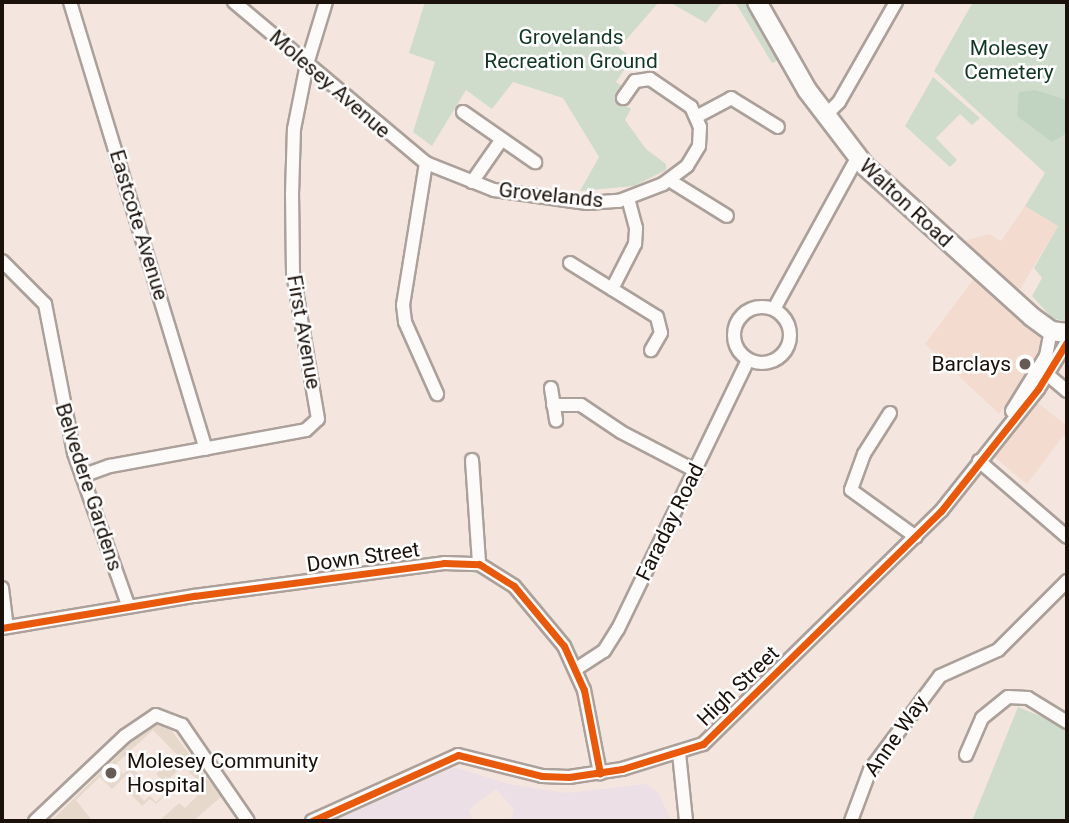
<!DOCTYPE html>
<style>
body{margin:0}
#map{position:relative;width:1069px;height:823px;overflow:hidden;background:#f4e6df;font-family:Roboto,sans-serif}
div>[style]{position:absolute}
.built>*{inset:0;background:#f3dbcf}
.education>*{inset:0;background:#eddfe6}
.medical>*{inset:0;background:#e7d8cc}
.green>*{inset:0;background:#cfdccc}
.forest>*{inset:0;background:#c1d4c1}
.roads{filter:drop-shadow(2px 0 #aba09a) drop-shadow(-2px 0 #aba09a) drop-shadow(0 2px #aba09a) drop-shadow(0 -2px #aba09a)}
.street>*{height:12px;margin:-6px;padding:0 6px;transform-origin:6px;border-radius:6px;background:#fdfbfa}
.street>.ring{margin:-6px;padding:0;box-sizing:content-box;background:none;border:12px solid #fdfbfa;border-radius:50%}
.secondary>*{height:18px;margin:-9px;padding:0 9px;transform-origin:9px;border-radius:9px;background:#fdfbfa}
.cycleway>*{height:7px;margin:-3.5px;padding:0 3.5px;transform-origin:3.5px;border-radius:3.5px;background:#e8590c}
.dots>*{width:19px;height:19px;translate:-50% -50%;box-sizing:border-box;border:4px solid #fff;border-radius:50%}
span{translate:-50% -50%;white-space:nowrap;text-align:center;line-height:1.15;-webkit-text-stroke:5px #fff;paint-order:stroke}
.park-label{font-size:21px;color:#123724}
.street-label{font-size:21px;color:#1b110b}
.poi-label{font-size:21px;color:#1b110b}
.right{translate:-100% -50%;text-align:right}
.left{translate:0 -50%;text-align:left}
.frame{position:absolute;inset:0;border:4px solid #1b110b;pointer-events:none}
</style>
<div id="map">
<div class="built">
<i style="clip-path:polygon(1025px 206px,1058px 226px,1019px 291px,964px 241px,989px 234px,1001px 241px)"></i>
<i style="clip-path:polygon(975px 277px,1040px 334px,1042px 354px,999px 414px,925px 344px)"></i>
<i style="clip-path:polygon(1037px 402px,1067px 426px,1067px 431px,1027px 484px,992px 455px)"></i>
</div>
<div class="education">
<i style="clip-path:polygon(454px 767px,509px 784px,566px 793px,646px 784px,659px 793px,671px 821px,510px 821px,514px 810px,496px 789px,468px 810px,474px 821px,334px 821px)"></i>
</div>
<div class="medical">
<i style="clip-path:polygon(evenodd,159px 723px,172px 731px,221px 797px,193px 821px,159px 821px,179px 803px,185px 808px,205px 788px,183px 766px,168px 780px,174px 787px,156px 804px,150px 799px,142px 806px,127px 790px,138px 780px,130px 772px,112px 789px,100px 777px,76px 800px,92px 821px,51px 821px,145px 729px,159px 723px,153px 730px,177px 755px,156px 774px,170px 789px,156px 802px,150px 796px,144px 801px,132px 788px,142px 778px,132px 767px,123px 774px,115px 765px,153px 730px)"></i>
</div>
<div class="green">
<i style="clip-path:polygon(425px 2px,659px 2px,619px 48px,632px 58px,616px 82px,623px 87px,615px 99px,631px 109px,625px 120px,646px 149px,666px 164px,666px 170px,634px 186px,580px 191px,599px 157px,563px 98px,513px 82px,492px 109px,466px 90px,432px 146px,413px 132px,435px 62px,409px 53px)"></i>
<i style="clip-path:polygon(669px 2px,729px 2px,720px 5px,706px 23px)"></i>
<i style="clip-path:polygon(735px 2px,747px 2px,779px 60px,772px 63px)"></i>
<i style="clip-path:polygon(973px 2px,1067px 2px,1067px 322px,1052px 318px,1032px 296px,1042px 278px,1034px 268px,1058px 226px,1025px 206px,1045px 173px,934px 71px)"></i>
<i style="clip-path:polygon(933px 77px,980px 118px,972px 125px,960px 114px,936px 138px,957px 160px,950px 167px,905px 126px)"></i>
<i style="clip-path:polygon(1018px 707px,1067px 727px,1067px 821px,972px 821px)"></i>
</div>
<div class="forest">
<i style="clip-path:polygon(1035px 90px,1067px 100px,1067px 133px,1052px 142px,1017px 116px,1019px 92px)"></i>
</div>
<div class="roads">
<div class="street">
<i style="left:70px;top:2px;width:467px;rotate:73.1deg"></i>
<i style="left:234px;top:2px;width:251px;rotate:40deg"></i>
<i style="left:426px;top:163px;width:73px;rotate:21.7deg"></i>
<i style="left:494px;top:190px;width:94px;rotate:8deg"></i>
<i style="left:587px;top:203px;width:32px;rotate:-4deg"></i>
<i style="left:619px;top:201px;width:47px;rotate:-21.1deg"></i>
<i style="left:663px;top:184px;width:30px;rotate:-37deg"></i>
<i style="left:687px;top:166px;width:23px;rotate:-59deg"></i>
<i style="left:699px;top:146px;width:19px;rotate:-87deg"></i>
<i style="left:700px;top:127px;width:22px;rotate:-114deg"></i>
<i style="left:691px;top:107px;width:50px;rotate:-145.7deg"></i>
<i style="left:650px;top:79px;width:15px;rotate:172deg"></i>
<i style="left:635px;top:81px;width:21px;rotate:125deg"></i>
<i style="left:463px;top:112px;width:88px;rotate:34.8deg"></i>
<i style="left:826px;top:115px;width:18px;rotate:-45deg"></i>
<i style="left:839px;top:102px;width:115px;rotate:-60.3deg"></i>
<i style="left:696px;top:117px;width:40px;rotate:-28deg"></i>
<i style="left:731px;top:98px;width:55px;rotate:31.7deg"></i>
<i style="left:426px;top:163px;width:144px;rotate:99.2deg"></i>
<i style="left:403px;top:305px;width:17px;rotate:83deg"></i>
<i style="left:405px;top:322px;width:79px;rotate:66deg"></i>
<i style="left:669px;top:180px;width:68px;rotate:31.8deg"></i>
<i style="left:472px;top:182px;width:52px;rotate:-55.1deg"></i>
<i style="left:2px;top:261px;width:61px;rotate:45deg"></i>
<i style="left:45px;top:304px;width:152px;rotate:79deg"></i>
<i style="left:74px;top:453px;width:161px;rotate:70.4deg"></i>
<i style="left:570px;top:263px;width:102px;rotate:31.8deg"></i>
<i style="left:657px;top:317px;width:16px;rotate:76deg"></i>
<i style="left:661px;top:333px;width:20px;rotate:120deg"></i>
<i style="left:612px;top:289px;width:51px;rotate:-62.9deg"></i>
<i style="left:635px;top:244px;width:16px;rotate:-86deg"></i>
<i style="left:636px;top:228px;width:31px;rotate:-105deg"></i>
<i class="ring" style="left:734px;top:307px;width:44px;height:44px"></i>
<i style="left:774px;top:309px;width:172px;rotate:-61.2deg"></i>
<i style="left:1048px;top:375px;width:25px;rotate:40deg"></i>
<i style="left:551px;top:388px;width:33px;rotate:81deg"></i>
<i style="left:553px;top:405px;width:28px"></i>
<i style="left:581px;top:405px;width:48px;rotate:34deg"></i>
<i style="left:621px;top:432px;width:85px;rotate:27.5deg"></i>
<i style="left:1012px;top:411px;width:65px;rotate:-58.3deg"></i>
<i style="left:1046px;top:356px;width:25px;rotate:-79deg"></i>
<i style="left:890px;top:413px;width:49px;rotate:122.4deg"></i>
<i style="left:864px;top:454px;width:38px;rotate:110deg"></i>
<i style="left:851px;top:490px;width:80px;rotate:35.9deg"></i>
<i style="left:472px;top:460px;width:104px;rotate:86.1deg"></i>
<i style="left:979px;top:461px;width:116px;rotate:40.8deg"></i>
<i style="left:82px;top:476px;width:30px;rotate:-20deg"></i>
<i style="left:110px;top:466px;width:199px;rotate:-10.4deg"></i>
<i style="left:306px;top:430px;width:16px;rotate:-43deg"></i>
<i style="left:318px;top:419px;width:148px;rotate:-99.7deg"></i>
<i style="left:293px;top:273px;width:78px;rotate:-90.7deg"></i>
<i style="left:292px;top:195px;width:66px;rotate:-88.3deg"></i>
<i style="left:294px;top:129px;width:66px;rotate:-78.7deg"></i>
<i style="left:307px;top:64px;width:65px;rotate:-73deg"></i>
<i style="left:2px;top:588px;width:39px;rotate:83deg"></i>
<i style="left:2px;top:628px;width:195px;rotate:-9.5deg"></i>
<i style="left:194px;top:596px;width:252px;rotate:-7.5deg"></i>
<i style="left:444px;top:563px;width:35px;rotate:2deg"></i>
<i style="left:479px;top:564px;width:41px;rotate:32.2deg"></i>
<i style="left:514px;top:586px;width:78px;rotate:50.2deg"></i>
<i style="left:564px;top:646px;width:48px;rotate:65.6deg"></i>
<i style="left:584px;top:690px;width:85px;rotate:79.1deg"></i>
<i style="left:576px;top:669px;width:33px;rotate:-33deg"></i>
<i style="left:604px;top:651px;width:26px;rotate:-58deg"></i>
<i style="left:618px;top:629px;width:299px;rotate:-64.2deg"></i>
<i style="left:679px;top:753px;width:68px;rotate:84.1deg"></i>
<i style="left:966px;top:755px;width:40px;rotate:-66.6deg"></i>
<i style="left:982px;top:718px;width:33px;rotate:-39deg"></i>
<i style="left:1008px;top:697px;width:20px;rotate:3deg"></i>
<i style="left:1028px;top:698px;width:46px;rotate:31.6deg"></i>
<i style="left:35px;top:821px;width:124px;rotate:-43.4deg"></i>
<i style="left:125px;top:736px;width:37px;rotate:-34deg"></i>
<i style="left:156px;top:715px;width:28px;rotate:21deg"></i>
<i style="left:182px;top:725px;width:116px;rotate:55.5deg"></i>
<i style="left:312px;top:821px;width:160px;rotate:-24.3deg"></i>
<i style="left:458px;top:755px;width:87px;rotate:14deg"></i>
<i style="left:542px;top:776px;width:27px;rotate:2deg"></i>
<i style="left:569px;top:777px;width:54px;rotate:-8.6deg"></i>
<i style="left:622px;top:769px;width:85px;rotate:-17.2deg"></i>
<i style="left:703px;top:744px;width:333px;rotate:-44.4deg"></i>
<i style="left:941px;top:511px;width:156px;rotate:-51.5deg"></i>
<i style="left:1038px;top:389px;width:55px;rotate:-58.3deg"></i>
<i style="left:851px;top:821px;width:54px;rotate:-69.6deg"></i>
<i style="left:870px;top:770px;width:117px;rotate:-53.3deg"></i>
<i style="left:940px;top:676px;width:64px;rotate:-24.1deg"></i>
<i style="left:998px;top:650px;width:98px;rotate:-45deg"></i>
</div>
<div class="secondary">
<i style="left:757px;top:2px;width:101px;rotate:60.4deg"></i>
<i style="left:807px;top:90px;width:96px;rotate:52.7deg"></i>
<i style="left:865px;top:166px;width:225px;rotate:42.1deg"></i>
<i style="left:1032px;top:317px;width:24px;rotate:36deg"></i>
<i style="left:1051px;top:331px;width:16px;rotate:7deg"></i>
</div>
</div>
<div class="cycleway">
<i style="left:2px;top:628px;width:195px;rotate:-9.5deg"></i>
<i style="left:194px;top:596px;width:252px;rotate:-7.5deg"></i>
<i style="left:444px;top:563px;width:35px;rotate:2deg"></i>
<i style="left:479px;top:564px;width:41px;rotate:32.2deg"></i>
<i style="left:514px;top:586px;width:78px;rotate:50.2deg"></i>
<i style="left:564px;top:646px;width:48px;rotate:65.6deg"></i>
<i style="left:584px;top:690px;width:85px;rotate:79.1deg"></i>
<i style="left:312px;top:821px;width:160px;rotate:-24.3deg"></i>
<i style="left:458px;top:755px;width:87px;rotate:14deg"></i>
<i style="left:542px;top:776px;width:27px;rotate:2deg"></i>
<i style="left:569px;top:777px;width:54px;rotate:-8.6deg"></i>
<i style="left:622px;top:769px;width:85px;rotate:-17.2deg"></i>
<i style="left:703px;top:744px;width:333px;rotate:-44.4deg"></i>
<i style="left:941px;top:511px;width:156px;rotate:-51.5deg"></i>
<i style="left:1038px;top:389px;width:55px;rotate:-58.3deg"></i>
</div>
<div class="dots">
<i style="left:1025px;top:364px;background:#675c55"></i>
<i style="left:111px;top:773px;background:#675c55"></i>
</div>
<div class="park-label">
<span style="left:571px;top:49px">Grovelands<br>Recreation Ground</span>
<span style="left:1009px;top:60px">Molesey<br>Cemetery</span>
</div>
<div class="street-label">
<span style="left:330px;top:84px;rotate:41deg">Molesey Avenue</span>
<span style="left:551px;top:195px;rotate:6deg">Grovelands</span>
<span style="left:906px;top:203px;rotate:43deg">Walton Road</span>
<span style="left:139px;top:225px;rotate:73deg">Eastcote Avenue</span>
<span style="left:304px;top:332px;rotate:80deg">First Avenue</span>
<span style="left:89px;top:487px;rotate:72deg">Belvedere Gardens</span>
<span style="left:670px;top:522px;rotate:-64deg">Faraday Road</span>
<span style="left:363px;top:557px;rotate:-8deg">Down Street</span>
<span style="left:738px;top:686px;rotate:-44deg">High Street</span>
<span style="left:896px;top:736px;rotate:-55deg">Anne Way</span>
</div>
<div class="poi-label">
<span class="right" style="left:1011px;top:364px">Barclays</span>
<span class="left" style="left:127px;top:773px">Molesey Community<br>Hospital</span>
</div>
<div class="frame"></div>
</div>
